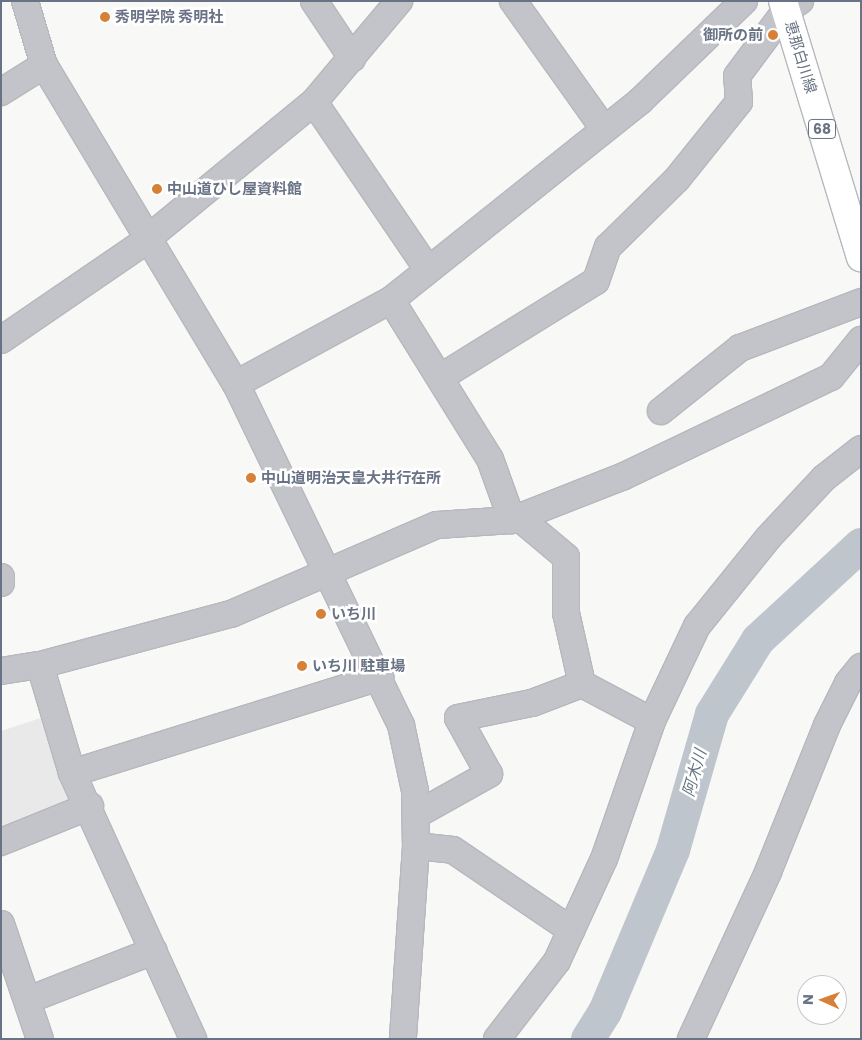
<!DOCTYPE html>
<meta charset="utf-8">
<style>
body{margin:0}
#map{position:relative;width:862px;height:1040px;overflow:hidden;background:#f8f9f6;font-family:Poppins,"Noto Sans JP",sans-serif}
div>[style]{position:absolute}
.built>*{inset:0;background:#e9e9e9}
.river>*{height:34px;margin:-17px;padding:0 17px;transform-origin:17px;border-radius:17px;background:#bfc5cc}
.roads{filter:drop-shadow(1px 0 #b6b8bd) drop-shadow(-1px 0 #b6b8bd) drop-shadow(0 1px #b6b8bd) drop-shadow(0 -1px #b6b8bd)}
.minor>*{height:26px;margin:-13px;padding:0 13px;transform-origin:13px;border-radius:13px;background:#c2c4c9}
.major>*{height:28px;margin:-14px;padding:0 14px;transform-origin:14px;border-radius:14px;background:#fff}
.dots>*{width:14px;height:14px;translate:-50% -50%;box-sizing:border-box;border:2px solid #fff;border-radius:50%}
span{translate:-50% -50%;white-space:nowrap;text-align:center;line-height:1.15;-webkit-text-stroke:5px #fff;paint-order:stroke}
.shield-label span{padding:1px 4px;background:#fff;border:1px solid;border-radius:4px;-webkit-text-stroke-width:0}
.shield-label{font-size:14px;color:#6a7385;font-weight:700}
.poi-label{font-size:15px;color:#6a7385;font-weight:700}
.left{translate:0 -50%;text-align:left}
.right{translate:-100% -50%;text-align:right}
.street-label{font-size:15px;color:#6a7385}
.water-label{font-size:16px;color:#667380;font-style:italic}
.frame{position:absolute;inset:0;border:2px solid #6a7385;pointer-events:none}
.north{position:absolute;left:797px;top:975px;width:50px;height:50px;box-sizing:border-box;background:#fff;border:1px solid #c3c7ce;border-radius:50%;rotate:272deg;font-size:14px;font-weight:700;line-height:20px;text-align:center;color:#6a7385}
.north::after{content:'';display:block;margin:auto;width:18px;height:22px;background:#d78038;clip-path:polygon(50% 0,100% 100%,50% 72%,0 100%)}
</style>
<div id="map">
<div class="built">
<i style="clip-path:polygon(50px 715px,80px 802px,1px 834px,1px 731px)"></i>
</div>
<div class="river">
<i style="left:588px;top:1039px;width:32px;rotate:-58deg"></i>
<i style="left:605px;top:1012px;width:176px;rotate:-67.2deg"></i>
<i style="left:673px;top:850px;width:141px;rotate:-74deg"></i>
<i style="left:712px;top:714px;width:87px;rotate:-58.1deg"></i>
<i style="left:758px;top:640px;width:140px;rotate:-42.7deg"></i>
</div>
<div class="roads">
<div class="minor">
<i style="left:25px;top:1px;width:67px;rotate:73.5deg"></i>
<i style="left:44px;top:65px;width:372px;rotate:59deg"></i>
<i style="left:236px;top:384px;width:379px;rotate:64.2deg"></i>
<i style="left:401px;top:725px;width:67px;rotate:78deg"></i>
<i style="left:415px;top:791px;width:55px;rotate:89deg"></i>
<i style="left:416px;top:846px;width:193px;rotate:93.9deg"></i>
<i style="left:314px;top:1px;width:69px;rotate:56.3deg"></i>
<i style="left:513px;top:1px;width:157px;rotate:54.6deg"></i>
<i style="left:1px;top:92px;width:51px;rotate:-32.1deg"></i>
<i style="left:314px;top:102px;width:201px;rotate:55.8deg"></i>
<i style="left:391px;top:300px;width:187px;rotate:58.1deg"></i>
<i style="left:490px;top:459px;width:65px;rotate:70.2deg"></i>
<i style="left:1px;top:340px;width:170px;rotate:-34.4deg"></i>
<i style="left:141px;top:244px;width:224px;rotate:-39.4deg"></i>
<i style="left:314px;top:102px;width:132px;rotate:-49.9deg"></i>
<i style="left:441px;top:377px;width:182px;rotate:-31.8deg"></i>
<i style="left:596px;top:281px;width:36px;rotate:-71deg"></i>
<i style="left:608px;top:247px;width:97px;rotate:-44.6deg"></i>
<i style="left:677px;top:179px;width:99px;rotate:-51.2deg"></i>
<i style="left:739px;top:102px;width:26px;rotate:-94deg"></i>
<i style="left:737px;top:76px;width:82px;rotate:-53.4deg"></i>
<i style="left:786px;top:10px;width:17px;rotate:-33deg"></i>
<i style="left:236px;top:384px;width:176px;rotate:-28.5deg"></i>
<i style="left:391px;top:300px;width:319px;rotate:-38.6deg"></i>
<i style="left:640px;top:101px;width:144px;rotate:-43.9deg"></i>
<i style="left:661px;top:411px;width:101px;rotate:-38.6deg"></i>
<i style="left:740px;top:348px;width:129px;rotate:-20.8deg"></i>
<i style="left:516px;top:515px;width:65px;rotate:40deg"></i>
<i style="left:566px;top:557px;width:56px;rotate:90deg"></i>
<i style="left:566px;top:613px;width:73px;rotate:77.3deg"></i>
<i style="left:1px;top:577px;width:6px;rotate:90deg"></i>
<i style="left:40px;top:665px;width:113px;rotate:73.5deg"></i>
<i style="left:72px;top:773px;width:292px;rotate:65.5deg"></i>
<i style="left:1px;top:671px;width:39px;rotate:-9deg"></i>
<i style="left:40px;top:665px;width:198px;rotate:-15deg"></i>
<i style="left:231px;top:614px;width:224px;rotate:-23.4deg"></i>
<i style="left:437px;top:525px;width:75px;rotate:-3.8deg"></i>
<i style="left:512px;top:520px;width:118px;rotate:-21.4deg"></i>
<i style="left:622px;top:477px;width:232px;rotate:-25.6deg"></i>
<i style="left:831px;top:377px;width:48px;rotate:-51deg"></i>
<i style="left:72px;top:773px;width:323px;rotate:-17.3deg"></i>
<i style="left:416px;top:815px;width:84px;rotate:-29.3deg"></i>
<i style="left:489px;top:774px;width:64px;rotate:-119deg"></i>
<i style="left:458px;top:718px;width:76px;rotate:-11.5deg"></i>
<i style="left:532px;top:703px;width:53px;rotate:-20.8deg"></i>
<i style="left:582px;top:684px;width:79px;rotate:27.9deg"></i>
<i style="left:1px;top:842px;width:96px;rotate:-22deg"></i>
<i style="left:416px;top:846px;width:37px;rotate:6deg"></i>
<i style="left:453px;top:850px;width:143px;rotate:34.1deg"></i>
<i style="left:1px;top:924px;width:121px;rotate:71.3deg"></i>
<i style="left:28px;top:1000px;width:135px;rotate:-21.3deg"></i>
<i style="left:497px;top:1039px;width:98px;rotate:-52.4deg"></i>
<i style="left:557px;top:961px;width:112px;rotate:-65.3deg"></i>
<i style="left:604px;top:859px;width:146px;rotate:-70.8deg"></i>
<i style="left:652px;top:721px;width:105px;rotate:-64.7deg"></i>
<i style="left:697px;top:626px;width:113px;rotate:-51.1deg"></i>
<i style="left:768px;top:538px;width:82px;rotate:-47deg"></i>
<i style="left:824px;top:478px;width:47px;rotate:-38.1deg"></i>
<i style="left:691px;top:1039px;width:184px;rotate:-65.2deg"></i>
<i style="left:768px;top:872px;width:158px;rotate:-68.1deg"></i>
<i style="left:827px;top:725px;width:47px;rotate:-63.4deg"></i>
<i style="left:848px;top:683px;width:21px;rotate:-51deg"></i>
</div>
<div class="major">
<i style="left:783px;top:1px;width:268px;rotate:73.1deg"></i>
</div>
</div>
<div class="dots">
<i style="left:105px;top:17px;background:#d78038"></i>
<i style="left:773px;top:35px;background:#d78038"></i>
<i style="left:157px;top:189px;background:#d78038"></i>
<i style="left:251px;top:478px;background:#d78038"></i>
<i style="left:321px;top:614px;background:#d78038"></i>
<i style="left:302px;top:666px;background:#d78038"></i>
</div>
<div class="shield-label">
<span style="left:822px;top:129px">68</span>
</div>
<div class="poi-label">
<span class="left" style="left:115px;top:17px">秀明学院 秀明社</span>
<span class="right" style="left:763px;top:35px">御所の前</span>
<span class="left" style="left:167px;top:189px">中山道ひし屋資料館</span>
<span class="left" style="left:261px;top:478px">中山道明治天皇大井行在所</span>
<span class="left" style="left:331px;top:614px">いち川</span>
<span class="left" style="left:312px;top:666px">いち川 駐車場</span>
</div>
<div class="street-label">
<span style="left:801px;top:57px;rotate:73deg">恵那白川線</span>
</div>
<div class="water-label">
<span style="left:695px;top:773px;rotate:-74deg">阿木川</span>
</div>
<div class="frame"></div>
<div class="north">N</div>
</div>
